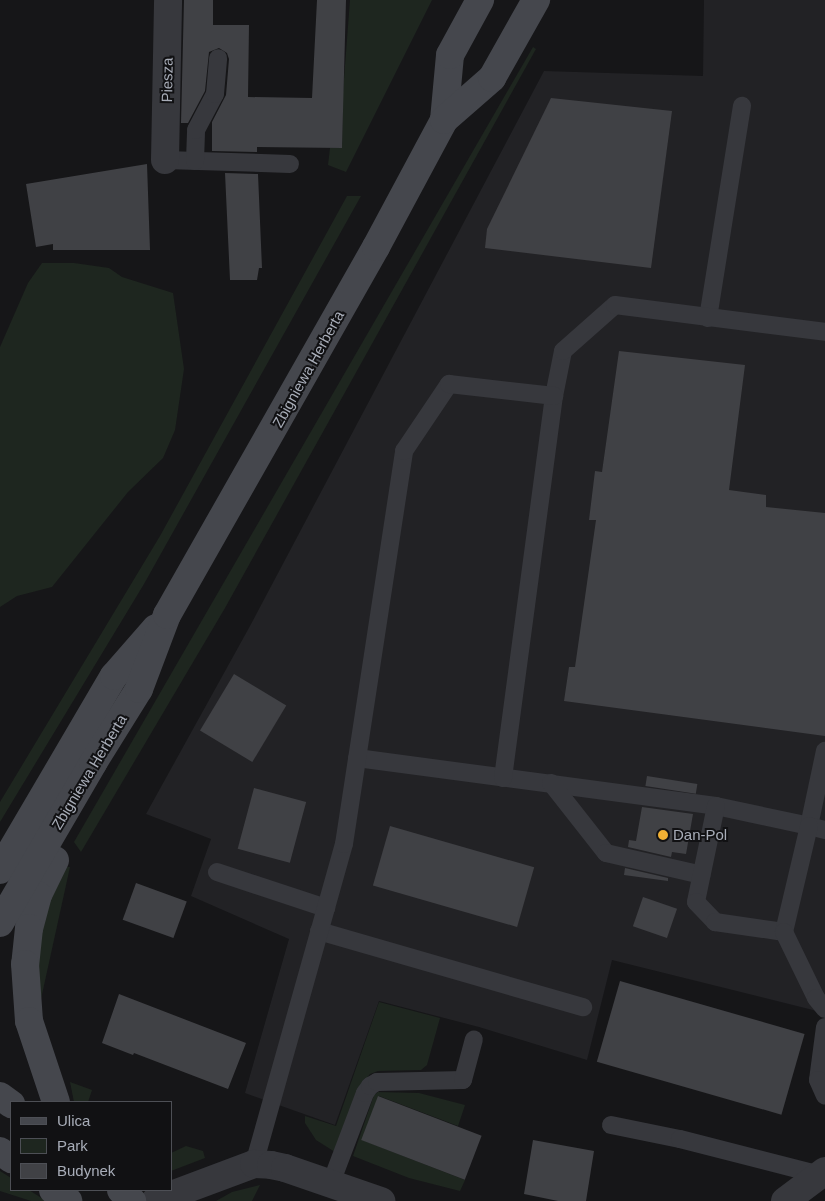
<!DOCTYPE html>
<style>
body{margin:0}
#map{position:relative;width:825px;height:1201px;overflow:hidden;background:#161618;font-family:Arial,sans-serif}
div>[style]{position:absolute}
.built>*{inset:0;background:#222225}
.green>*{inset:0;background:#1e261f}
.building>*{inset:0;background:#404145;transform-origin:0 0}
.lane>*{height:18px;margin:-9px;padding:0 9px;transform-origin:9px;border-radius:9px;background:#37383d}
.street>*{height:28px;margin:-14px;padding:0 14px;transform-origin:14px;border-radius:14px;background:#37383d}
.secondary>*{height:28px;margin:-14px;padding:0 14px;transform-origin:14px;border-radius:14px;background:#45474d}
.dots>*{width:14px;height:14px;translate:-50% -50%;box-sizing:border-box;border:2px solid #111113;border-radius:50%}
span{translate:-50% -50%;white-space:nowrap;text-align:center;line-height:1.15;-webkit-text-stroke:4px #111113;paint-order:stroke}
.street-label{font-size:15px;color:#a8adb8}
.poi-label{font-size:15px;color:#a8adb8}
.left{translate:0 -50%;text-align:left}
.legend{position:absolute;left:10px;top:1101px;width:162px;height:90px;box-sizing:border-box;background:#111113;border:1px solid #4d4f55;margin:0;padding:6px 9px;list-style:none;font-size:15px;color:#a8adb8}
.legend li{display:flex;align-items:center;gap:10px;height:25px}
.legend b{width:25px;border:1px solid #4d4f55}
</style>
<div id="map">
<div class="built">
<i style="clip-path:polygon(704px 0,825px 0,825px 1013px,612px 960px,587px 1060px,479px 1027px,379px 1001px,335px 1125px,245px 1093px,289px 939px,191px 896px,211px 839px,146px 814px,250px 626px,544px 71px,703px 76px)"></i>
</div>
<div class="green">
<i style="clip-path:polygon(350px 0,432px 0,346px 172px,328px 165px,330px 148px,342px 148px,343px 92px)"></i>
<i style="clip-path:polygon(533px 47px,536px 49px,225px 608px,81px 852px,74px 842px)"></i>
<i style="clip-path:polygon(347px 196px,361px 196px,144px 584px,0 822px,0 802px,160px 536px)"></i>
<i style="clip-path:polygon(42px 263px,74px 263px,109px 268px,122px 277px,173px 293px,184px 369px,175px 430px,163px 458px,128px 492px,52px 587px,17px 596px,0 607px,0 347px,28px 283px)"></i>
<i style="clip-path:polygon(62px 867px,70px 867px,41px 999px,37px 986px,38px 927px)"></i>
<i style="clip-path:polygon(379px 1002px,440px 1018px,427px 1065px,421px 1070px,378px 1071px,370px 1074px,362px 1084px,335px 1152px,316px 1140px,305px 1123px,305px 1116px,336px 1126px)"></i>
<i style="clip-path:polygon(70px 1082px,92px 1090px,88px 1102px,74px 1102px)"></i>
<i style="clip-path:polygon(378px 1092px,419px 1093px,465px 1105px,458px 1126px,379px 1096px,362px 1140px,465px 1180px,460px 1191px,409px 1178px,353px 1156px,374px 1095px)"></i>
<i style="clip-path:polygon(186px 1146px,203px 1151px,205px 1158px,171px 1171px,171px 1153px)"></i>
<i style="clip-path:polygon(0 1171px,11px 1178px,11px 1190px,29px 1190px,46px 1201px,31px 1201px,0 1191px)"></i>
<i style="clip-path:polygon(260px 1185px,252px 1201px,216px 1201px,232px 1192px)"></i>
</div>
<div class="building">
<i style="clip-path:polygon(184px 0,213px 0,213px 25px,249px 25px,248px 97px,312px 98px,317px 0,346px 0,342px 148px,257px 147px,257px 152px,212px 151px,212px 122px,226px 95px,229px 59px,227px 53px,219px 48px,209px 52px,205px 91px,188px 123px,181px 123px)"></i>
<i style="clip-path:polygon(551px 98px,672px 111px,651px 268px,485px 248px,487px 229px)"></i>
<i style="clip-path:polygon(147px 164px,150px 250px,53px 250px,53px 244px,36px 247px,26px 184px)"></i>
<i style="clip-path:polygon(225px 173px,258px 174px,262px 268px,259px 268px,257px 280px,230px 280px)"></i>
<i style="clip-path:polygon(619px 351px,745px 365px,729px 490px,766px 495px,766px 507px,825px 513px,825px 736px,564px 701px,569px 667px,575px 667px,596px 520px,589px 520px,595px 471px,602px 472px)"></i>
<i style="left:234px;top:674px;width:61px;height:66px;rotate:31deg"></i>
<i style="left:647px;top:776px;width:51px;height:10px;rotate:9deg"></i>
<i style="left:254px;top:788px;width:54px;height:63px;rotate:15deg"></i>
<i style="clip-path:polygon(642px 807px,693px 814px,686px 854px,672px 852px,671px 857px,628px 847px,629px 840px,636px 841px)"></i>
<i style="left:390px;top:826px;width:150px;height:62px;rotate:16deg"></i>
<i style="clip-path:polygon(625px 868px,668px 878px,668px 881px,624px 875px)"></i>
<i style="left:136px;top:883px;width:54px;height:39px;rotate:20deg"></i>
<i style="left:643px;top:897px;width:36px;height:31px;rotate:19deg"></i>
<i style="left:620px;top:981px;width:192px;height:84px;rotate:16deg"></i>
<i style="clip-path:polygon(119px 994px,246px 1043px,228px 1089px,134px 1053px,133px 1055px,102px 1043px)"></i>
<i style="left:378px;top:1096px;width:111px;height:47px;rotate:21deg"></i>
<i style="clip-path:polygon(533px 1140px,594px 1151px,586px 1201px,558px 1201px,524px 1194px)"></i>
</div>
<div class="lane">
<i style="left:165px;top:160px;width:125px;rotate:1.8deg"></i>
<i style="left:195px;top:161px;width:31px;rotate:-88deg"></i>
<i style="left:196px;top:130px;width:41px;rotate:-62.2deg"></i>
<i style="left:215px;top:94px;width:36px;rotate:-85deg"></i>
<i style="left:708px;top:318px;width:215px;rotate:-80.9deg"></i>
<i style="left:357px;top:758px;width:362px;rotate:7.6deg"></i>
<i style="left:716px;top:806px;width:95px;rotate:12.1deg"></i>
<i style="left:809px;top:826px;width:77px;rotate:-78deg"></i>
<i style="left:503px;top:778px;width:385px;rotate:-82.4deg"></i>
<i style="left:554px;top:396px;width:46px;rotate:-78.7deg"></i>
<i style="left:563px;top:351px;width:69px;rotate:-41.5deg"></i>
<i style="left:615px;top:305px;width:212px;rotate:7.3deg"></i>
<i style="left:551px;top:783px;width:89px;rotate:51.8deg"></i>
<i style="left:606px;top:853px;width:98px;rotate:12.9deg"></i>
<i style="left:716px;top:806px;width:98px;rotate:101.8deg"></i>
<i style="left:696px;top:902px;width:28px;rotate:46deg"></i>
<i style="left:715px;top:922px;width:70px;rotate:8.2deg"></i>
<i style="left:825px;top:830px;width:16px;rotate:-166deg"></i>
<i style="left:809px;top:826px;width:109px;rotate:103.3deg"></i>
<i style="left:784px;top:932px;width:73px;rotate:64.1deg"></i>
<i style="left:816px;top:998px;width:14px;rotate:51deg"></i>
<i style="left:217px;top:872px;width:115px;rotate:18.3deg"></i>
<i style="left:319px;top:931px;width:275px;rotate:16.1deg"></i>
<i style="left:825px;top:1027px;width:53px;rotate:97.5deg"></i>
<i style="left:818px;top:1080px;width:17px;rotate:66deg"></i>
<i style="left:611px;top:1125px;width:70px;rotate:11.5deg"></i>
<i style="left:680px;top:1139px;width:145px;rotate:14.4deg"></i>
<i style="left:254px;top:1164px;width:332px;rotate:-74.3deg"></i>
<i style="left:344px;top:844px;width:398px;rotate:-81.3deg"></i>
<i style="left:404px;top:451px;width:81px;rotate:-56.1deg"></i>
<i style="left:449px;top:384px;width:106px;rotate:6.5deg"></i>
<i style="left:331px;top:1183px;width:96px;rotate:-69.3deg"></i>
<i style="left:365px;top:1093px;width:9px;rotate:-54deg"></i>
<i style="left:370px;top:1086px;width:8px;rotate:-30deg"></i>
<i style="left:377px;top:1082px;width:86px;rotate:-1.3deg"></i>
<i style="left:463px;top:1080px;width:42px;rotate:-75deg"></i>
</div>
<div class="street">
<i style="left:165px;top:160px;width:160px;rotate:-88.9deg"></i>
<i style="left:155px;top:1201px;width:106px;rotate:-20.5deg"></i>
<i style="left:254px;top:1164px;width:17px;rotate:3deg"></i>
<i style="left:271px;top:1165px;width:14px;rotate:12deg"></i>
<i style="left:285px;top:1168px;width:102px;rotate:19deg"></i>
<i style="left:785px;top:1201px;width:50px;rotate:-36.9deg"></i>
</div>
<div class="secondary">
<i style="left:444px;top:120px;width:65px;rotate:-84.7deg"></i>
<i style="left:450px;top:55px;width:63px;rotate:-61.4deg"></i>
<i style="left:55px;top:860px;width:39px;rotate:116deg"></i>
<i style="left:38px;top:895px;width:34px;rotate:105deg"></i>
<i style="left:29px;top:928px;width:36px;rotate:96deg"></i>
<i style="left:25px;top:964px;width:57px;rotate:86deg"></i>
<i style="left:29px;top:1021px;width:85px;rotate:71.6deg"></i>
<i style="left:0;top:870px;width:225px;rotate:-59.6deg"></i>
<i style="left:114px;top:676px;width:64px;rotate:-48.8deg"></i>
<i style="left:0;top:923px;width:185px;rotate:-59.8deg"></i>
<i style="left:93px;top:763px;width:87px;rotate:-58.1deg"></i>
<i style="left:139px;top:689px;width:79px;rotate:-69.3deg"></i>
<i style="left:167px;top:615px;width:423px;rotate:-60.4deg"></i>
<i style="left:376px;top:247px;width:144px;rotate:-61.8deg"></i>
<i style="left:444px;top:120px;width:64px;rotate:-41.2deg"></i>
<i style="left:492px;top:78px;width:90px;rotate:-60.6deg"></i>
<i style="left:0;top:1096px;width:14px;rotate:36deg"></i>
<i style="left:0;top:1151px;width:14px;rotate:36deg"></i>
<i style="left:53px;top:1190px;width:19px;rotate:36deg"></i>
<i style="left:121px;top:1190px;width:16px;rotate:45deg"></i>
</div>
<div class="dots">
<i style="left:663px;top:835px;background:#f2b134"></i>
</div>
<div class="street-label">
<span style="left:167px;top:80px;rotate:-89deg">Piesza</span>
<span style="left:308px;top:369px;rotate:-61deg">Zbigniewa Herberta</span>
<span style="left:89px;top:772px;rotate:-59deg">Zbigniewa Herberta</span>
</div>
<div class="poi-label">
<span class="left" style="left:673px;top:835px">Dan-Pol</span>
</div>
<ul class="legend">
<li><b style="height:6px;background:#45474d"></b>Ulica</li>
<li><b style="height:14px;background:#1e261f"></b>Park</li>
<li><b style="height:14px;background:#404145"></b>Budynek</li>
</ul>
</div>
